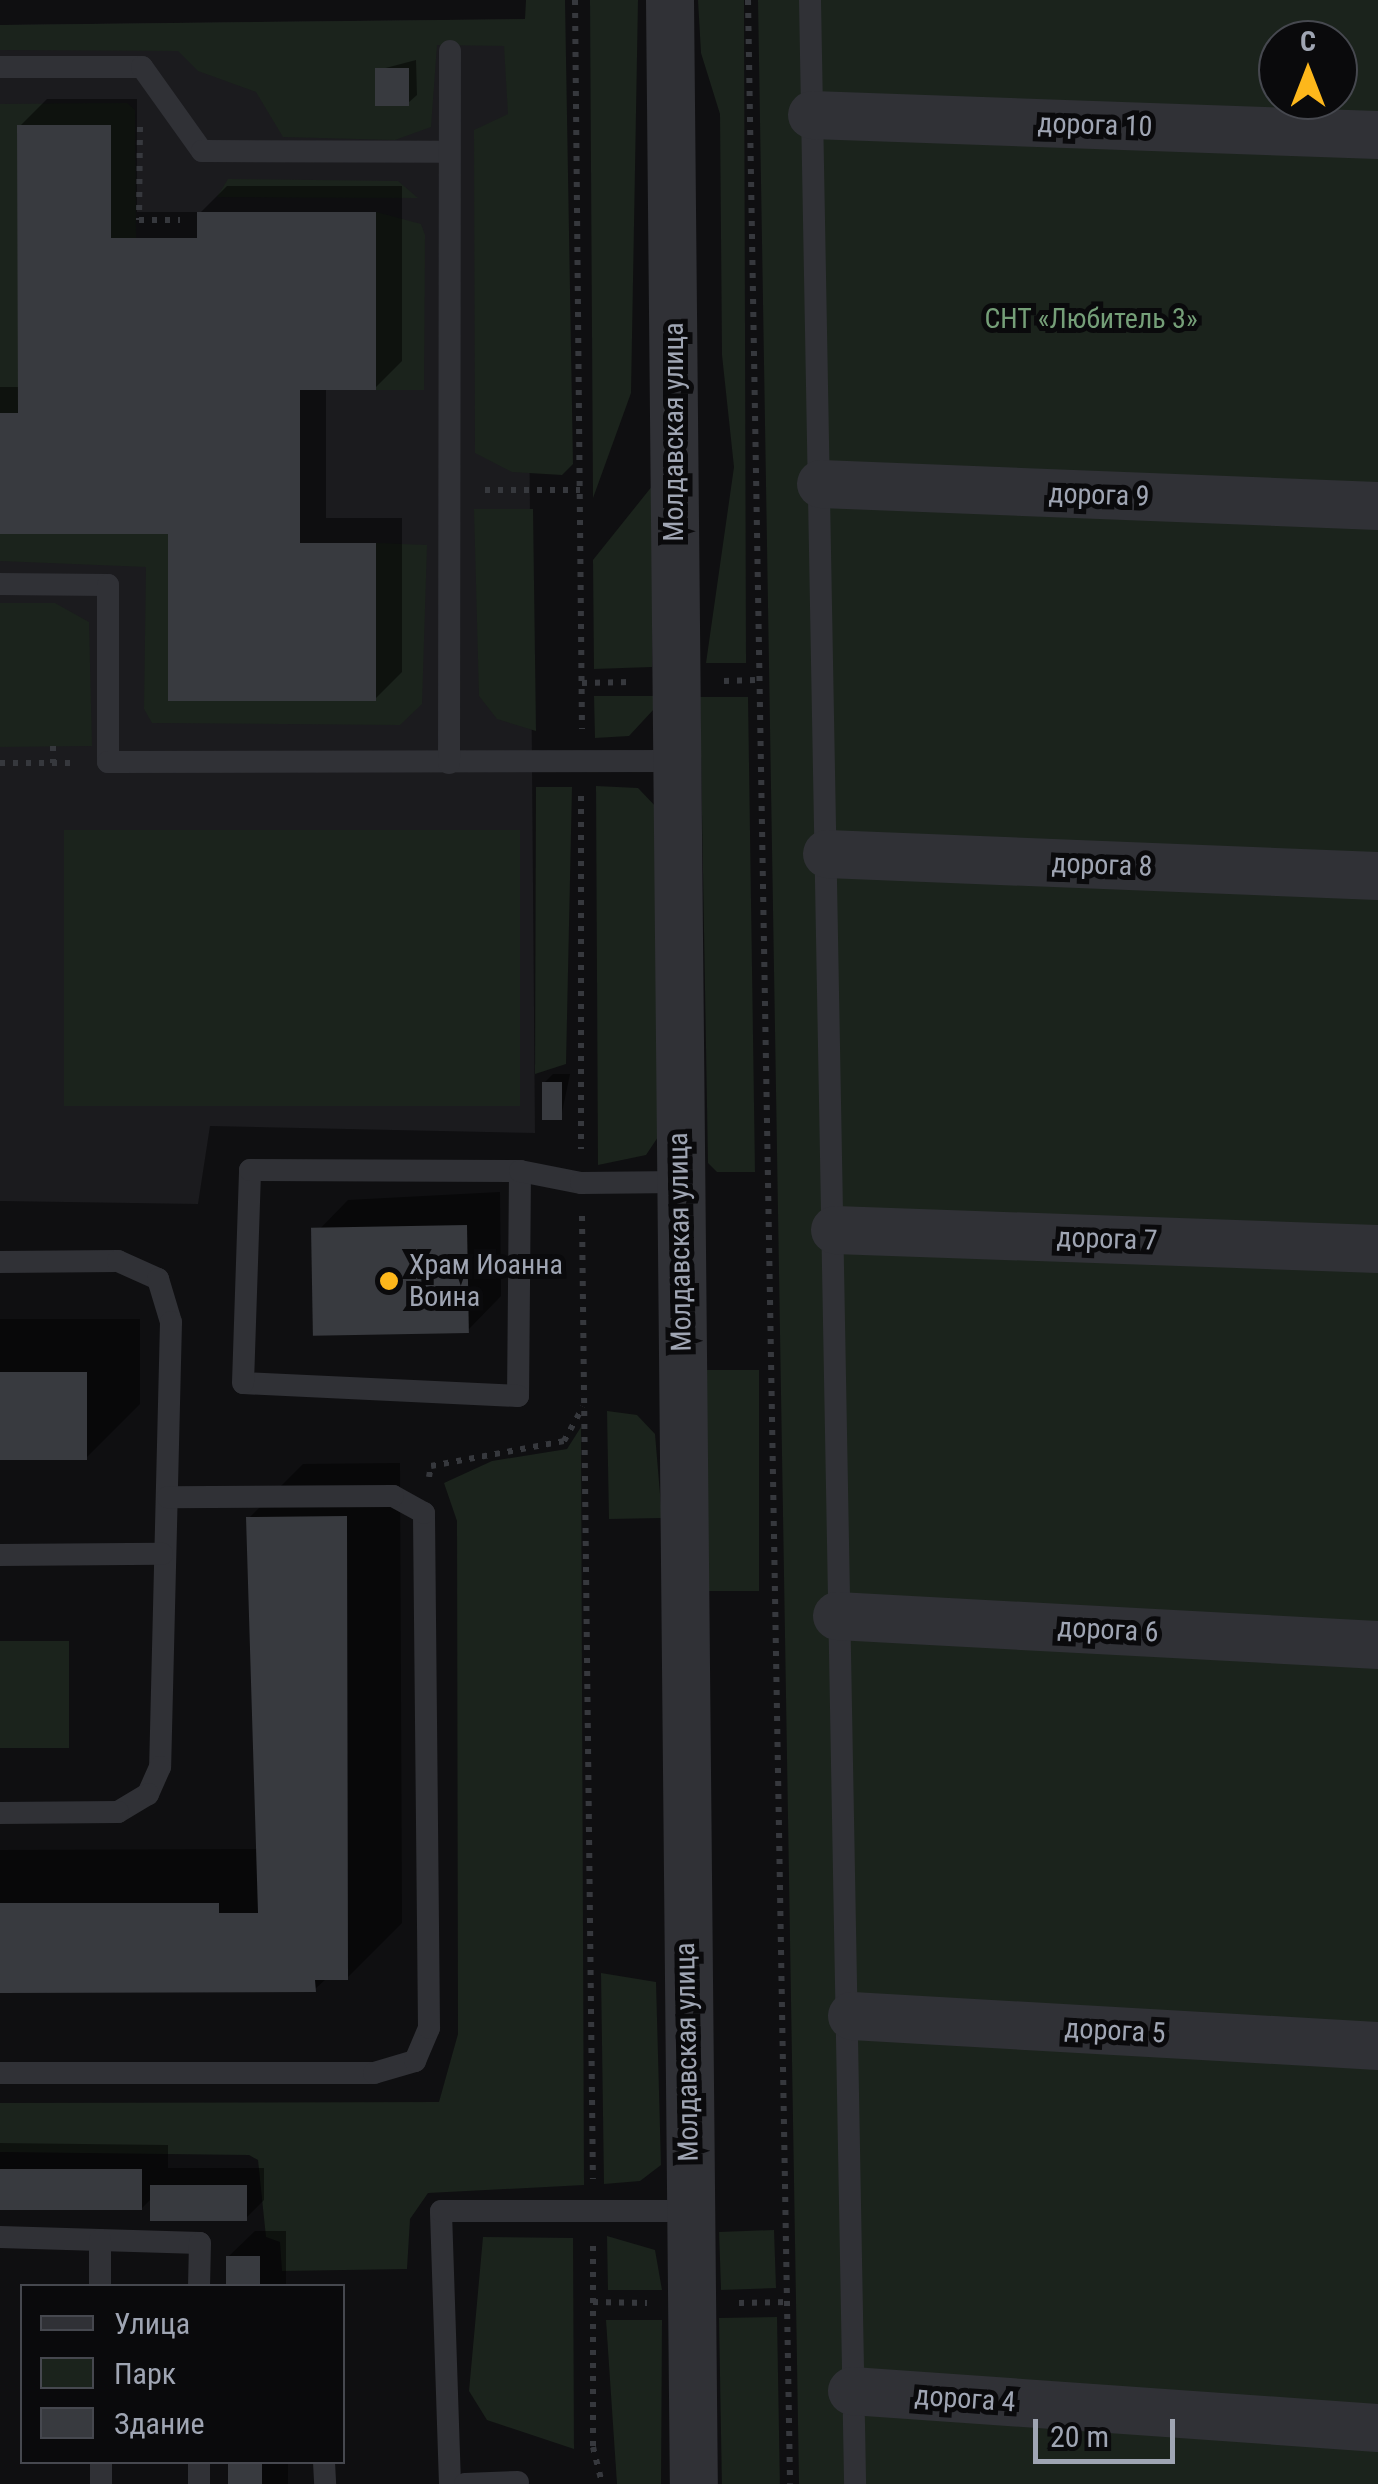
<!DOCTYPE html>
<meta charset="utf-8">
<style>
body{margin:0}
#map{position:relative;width:1378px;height:2484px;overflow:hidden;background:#0f0f11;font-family:"Roboto Condensed",sans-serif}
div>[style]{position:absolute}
.built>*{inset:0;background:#1b1b1e}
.green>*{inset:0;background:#1b231c;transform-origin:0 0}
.shadow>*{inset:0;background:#0007;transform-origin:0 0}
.building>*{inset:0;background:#383a3f;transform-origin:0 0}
.path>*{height:6px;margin-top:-3px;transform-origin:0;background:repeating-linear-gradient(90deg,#36383d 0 5px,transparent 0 13px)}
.lane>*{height:22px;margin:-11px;padding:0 11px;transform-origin:11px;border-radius:11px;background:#303136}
.street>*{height:48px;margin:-24px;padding:0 24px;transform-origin:24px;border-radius:24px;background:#303136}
.dots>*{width:28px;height:28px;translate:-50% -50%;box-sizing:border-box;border:5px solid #0a0a0c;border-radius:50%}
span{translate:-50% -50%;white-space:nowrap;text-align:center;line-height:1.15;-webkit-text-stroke:10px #0a0a0c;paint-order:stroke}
.street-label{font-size:28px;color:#9fa5b3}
.park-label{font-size:28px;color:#759f78}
.poi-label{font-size:28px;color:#9fa5b3}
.left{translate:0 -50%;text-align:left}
.legend{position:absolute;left:20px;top:2284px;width:325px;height:180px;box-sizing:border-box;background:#0a0a0c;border:2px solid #46484f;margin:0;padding:12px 18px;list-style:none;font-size:30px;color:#9fa5b3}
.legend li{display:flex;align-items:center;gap:20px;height:50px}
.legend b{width:50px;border:2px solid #46484f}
.north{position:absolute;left:1258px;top:20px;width:100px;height:100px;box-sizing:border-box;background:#0a0a0c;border:2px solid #46484f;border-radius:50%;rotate:0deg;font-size:28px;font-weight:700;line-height:40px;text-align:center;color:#9fa5b3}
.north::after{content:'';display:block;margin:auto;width:35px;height:45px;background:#fdb71b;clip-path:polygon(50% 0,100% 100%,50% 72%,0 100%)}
.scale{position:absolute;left:1033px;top:2419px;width:142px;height:45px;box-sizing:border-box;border:5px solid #9fa5b3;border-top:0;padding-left:12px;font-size:30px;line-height:35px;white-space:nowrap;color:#9fa5b3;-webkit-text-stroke:8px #0a0a0c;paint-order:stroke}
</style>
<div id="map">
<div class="built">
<i style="clip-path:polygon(526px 19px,535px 1133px,210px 1126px,198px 1204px,0 1201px,0 25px)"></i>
</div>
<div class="green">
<i style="clip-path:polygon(evenodd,526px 0,565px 0,573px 464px,562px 475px,512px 472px,475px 453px,474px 130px,508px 114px,504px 46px,437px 45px,431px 127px,395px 140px,283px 137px,256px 92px,198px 71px,178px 51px,0 50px,0 25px,525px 19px,526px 0,409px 68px,409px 105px,376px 106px,376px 69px,409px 68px)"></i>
<i style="clip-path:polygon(590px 0,638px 0,631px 393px,593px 498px)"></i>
<i style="clip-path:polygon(698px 0,744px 0,746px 663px,706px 663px,734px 467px,722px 355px,720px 114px,701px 53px)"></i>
<i style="clip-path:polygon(evenodd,758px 0,1378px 0,1378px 2484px,799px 2484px,758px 0,1278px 40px,1338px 40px,1338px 100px,1278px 100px,1278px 40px)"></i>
<i style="clip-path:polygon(127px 103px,135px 110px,136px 238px,111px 238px,111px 125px,18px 125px,18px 413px,0 413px,0 104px)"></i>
<i style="clip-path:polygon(228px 179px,398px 181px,418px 198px,217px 197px)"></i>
<i style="clip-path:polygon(376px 212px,421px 224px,425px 235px,424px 390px,376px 390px)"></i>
<i style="clip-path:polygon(653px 485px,652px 667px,594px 669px,593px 560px)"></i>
<i style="clip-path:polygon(474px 509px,533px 509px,536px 731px,497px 719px,479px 696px)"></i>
<i style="clip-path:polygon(0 534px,168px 534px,168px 701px,376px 701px,376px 543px,427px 545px,422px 704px,400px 725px,152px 723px,144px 709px,146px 567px,0 561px)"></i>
<i style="clip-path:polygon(0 603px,55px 603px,89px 622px,92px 746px,0 747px)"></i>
<i style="clip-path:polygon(594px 696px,655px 696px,654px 709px,629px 736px,595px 738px)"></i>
<i style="clip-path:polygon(700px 697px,748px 697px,755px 1172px,717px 1172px,708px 1163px)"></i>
<i style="clip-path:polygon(596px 786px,638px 788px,659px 810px,658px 1137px,646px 1155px,598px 1165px)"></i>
<i style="clip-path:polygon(536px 787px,572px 787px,566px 1064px,535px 1074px)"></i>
<i style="left:520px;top:830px;width:276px;height:456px;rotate:90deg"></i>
<i style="left:705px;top:1370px;width:54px;height:221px"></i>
<i style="clip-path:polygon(607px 1411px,637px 1415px,655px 1434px,662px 1518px,609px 1519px)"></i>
<i style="clip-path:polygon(581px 1427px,584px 2185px,428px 2193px,410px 2219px,407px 2269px,282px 2271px,280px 2242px,266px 2237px,258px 2160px,249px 2155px,0 2152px,0 2103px,439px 2102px,458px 2034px,457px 1521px,444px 1483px,492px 1461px,567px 1449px)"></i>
<i style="left:0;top:1641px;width:69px;height:107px"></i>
<i style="clip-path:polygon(601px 1973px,656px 1982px,661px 2165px,640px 2181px,604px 2184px)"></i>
<i style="left:774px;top:2230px;width:58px;height:55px;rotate:88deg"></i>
<i style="clip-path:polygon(607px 2236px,655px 2250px,662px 2290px,608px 2290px)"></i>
<i style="clip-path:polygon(483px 2237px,573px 2238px,574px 2449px,487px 2420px,469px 2391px)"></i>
<i style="left:777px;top:2317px;width:167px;height:58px;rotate:89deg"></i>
<i style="clip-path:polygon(606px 2320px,662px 2320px,661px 2484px,617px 2484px)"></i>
</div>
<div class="shadow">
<i style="clip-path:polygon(416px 60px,417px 95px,408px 103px,378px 70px)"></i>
<i style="clip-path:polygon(47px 99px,137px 99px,137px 212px,201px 212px,227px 186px,402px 186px,402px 361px,375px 388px,326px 388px,326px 518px,402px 518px,402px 672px,375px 699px,170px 531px,0 531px,0 387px,20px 387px,20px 126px)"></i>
<i style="clip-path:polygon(553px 1074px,570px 1074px,561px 1117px,544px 1083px)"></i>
<i style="clip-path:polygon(500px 1192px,501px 1296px,467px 1331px,363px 1332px,314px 1235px,348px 1200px)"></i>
<i style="clip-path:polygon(0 1319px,140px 1319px,140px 1404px,86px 1458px,0 1458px)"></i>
<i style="clip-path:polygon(400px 1463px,402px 1923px,347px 1978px,327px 1978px,315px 1989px,0 1991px,0 1850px,260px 1849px,249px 1518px,303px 1464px)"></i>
<i style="clip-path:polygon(0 2143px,168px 2145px,168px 2168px,264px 2168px,264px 2200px,246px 2218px,152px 2198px,141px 2209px,0 2207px)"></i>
<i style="clip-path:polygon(255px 2231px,286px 2231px,286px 2286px,229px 2286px,228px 2257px)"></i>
<i style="left:231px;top:2462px;width:57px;height:22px"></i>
</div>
<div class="building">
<i style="left:409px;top:68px;width:38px;height:34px;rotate:90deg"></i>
<i style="clip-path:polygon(17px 125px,111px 125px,111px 238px,197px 238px,197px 212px,376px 212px,376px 390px,300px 390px,300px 543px,376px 543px,376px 701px,168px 701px,168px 534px,0 534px,0 413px,18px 413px)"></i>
<i style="left:542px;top:1082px;width:20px;height:38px"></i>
<i style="left:467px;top:1225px;width:108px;height:156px;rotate:89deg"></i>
<i style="left:0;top:1372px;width:87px;height:88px"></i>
<i style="clip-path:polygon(347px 1516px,348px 1980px,315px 1980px,316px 1992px,0 1993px,0 1903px,219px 1903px,219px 1913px,258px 1913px,246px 1517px)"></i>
<i style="left:0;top:2169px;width:142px;height:41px"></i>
<i style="left:150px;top:2185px;width:97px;height:36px"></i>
<i style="left:226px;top:2256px;width:34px;height:30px"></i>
<i style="left:228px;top:2462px;width:34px;height:22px"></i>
</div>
<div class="path">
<i style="left:575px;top:0;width:729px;rotate:89.45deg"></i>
<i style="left:748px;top:0;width:2484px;rotate:89.03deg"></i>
<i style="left:140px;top:127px;width:93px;rotate:90.6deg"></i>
<i style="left:139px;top:220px;width:41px"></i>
<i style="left:485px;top:490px;width:95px"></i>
<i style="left:724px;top:681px;width:31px;rotate:-2deg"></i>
<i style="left:582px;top:683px;width:49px;rotate:-1.2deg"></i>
<i style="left:53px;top:746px;width:17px;rotate:90deg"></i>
<i style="left:0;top:763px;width:74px"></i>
<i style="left:581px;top:796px;width:353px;rotate:90deg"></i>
<i style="left:582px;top:1216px;width:963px;rotate:89.35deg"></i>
<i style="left:429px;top:1477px;width:11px;rotate:-80deg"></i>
<i style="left:431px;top:1466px;width:135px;rotate:-10.6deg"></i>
<i style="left:564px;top:1441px;width:39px;rotate:-61deg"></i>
<i style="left:593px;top:2246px;width:201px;rotate:90deg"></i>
<i style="left:593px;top:2447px;width:38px;rotate:76deg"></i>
<i style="left:593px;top:2302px;width:54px;rotate:1.1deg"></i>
<i style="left:739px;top:2303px;width:49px;rotate:-1.2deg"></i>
</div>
<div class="lane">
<i style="left:810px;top:0;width:2484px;rotate:88.96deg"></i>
<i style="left:0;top:67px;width:142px"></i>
<i style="left:142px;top:67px;width:103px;rotate:54.5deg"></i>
<i style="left:202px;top:151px;width:246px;rotate:0.2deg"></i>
<i style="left:0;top:584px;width:108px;rotate:0.5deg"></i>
<i style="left:108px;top:585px;width:177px;rotate:90deg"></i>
<i style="left:108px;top:762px;width:568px;rotate:-0.1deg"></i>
<i style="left:449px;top:763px;width:712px;rotate:-89.92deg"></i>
<i style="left:520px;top:1171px;width:225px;rotate:90.5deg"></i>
<i style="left:518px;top:1396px;width:275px;rotate:-177.3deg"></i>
<i style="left:243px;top:1383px;width:213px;rotate:-88.1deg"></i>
<i style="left:250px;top:1170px;width:270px;rotate:0.2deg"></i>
<i style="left:520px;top:1171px;width:62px;rotate:11.1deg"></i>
<i style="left:581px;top:1183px;width:98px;rotate:-0.6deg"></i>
<i style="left:0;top:1262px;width:118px;rotate:-0.5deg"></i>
<i style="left:118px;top:1261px;width:44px;rotate:24.2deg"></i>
<i style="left:158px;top:1279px;width:45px;rotate:73.2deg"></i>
<i style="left:171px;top:1322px;width:445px;rotate:91.4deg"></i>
<i style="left:160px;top:1767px;width:30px;rotate:114deg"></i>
<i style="left:148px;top:1794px;width:35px;rotate:149deg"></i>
<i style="left:118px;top:1812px;width:118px;rotate:179.5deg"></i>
<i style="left:0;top:1555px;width:162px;rotate:-0.4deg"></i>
<i style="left:0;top:2073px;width:374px"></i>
<i style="left:374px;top:2073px;width:43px;rotate:-16.3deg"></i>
<i style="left:415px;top:2061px;width:36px;rotate:-67deg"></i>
<i style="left:429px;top:2028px;width:515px;rotate:-90.56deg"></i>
<i style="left:424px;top:1513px;width:35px;rotate:-151deg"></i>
<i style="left:393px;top:1496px;width:225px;rotate:179.7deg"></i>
<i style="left:0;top:2237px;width:200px;rotate:1.7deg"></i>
<i style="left:200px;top:2243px;width:43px;rotate:91.3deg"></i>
<i style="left:100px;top:2240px;width:46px;rotate:90deg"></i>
<i style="left:101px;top:2462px;width:22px;rotate:90deg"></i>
<i style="left:324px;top:2462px;width:22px;rotate:87deg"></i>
<i style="left:199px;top:2484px;width:22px;rotate:-90deg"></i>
<i style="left:450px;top:2484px;width:273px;rotate:-91.9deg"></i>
<i style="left:441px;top:2211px;width:248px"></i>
<i style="left:465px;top:2484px;width:53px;rotate:-2.2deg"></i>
</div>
<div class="street">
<i style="left:670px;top:0;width:2484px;rotate:89.45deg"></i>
<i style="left:812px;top:115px;width:566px;rotate:2.02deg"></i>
<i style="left:821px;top:484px;width:557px;rotate:2.26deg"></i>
<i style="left:827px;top:854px;width:551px;rotate:2.29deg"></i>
<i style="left:835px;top:1230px;width:543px;rotate:2deg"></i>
<i style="left:837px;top:1616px;width:542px;rotate:3.07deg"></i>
<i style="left:852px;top:2016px;width:527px;rotate:3.26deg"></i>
<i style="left:852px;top:2391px;width:527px;rotate:4.02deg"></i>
</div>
<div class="dots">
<i style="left:389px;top:1281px;background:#fdb71b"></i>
</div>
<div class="street-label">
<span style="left:1095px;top:125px;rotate:2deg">дорога 10</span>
<span style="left:674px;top:432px;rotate:-90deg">Молдавская улица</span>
<span style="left:1099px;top:495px;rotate:2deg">дорога 9</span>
<span style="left:1102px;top:865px;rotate:2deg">дорога 8</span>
<span style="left:1107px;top:1239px;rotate:2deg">дорога 7</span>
<span style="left:680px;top:1242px;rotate:-91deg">Молдавская улица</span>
<span style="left:1108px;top:1630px;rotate:3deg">дорога 6</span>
<span style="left:1115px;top:2031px;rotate:3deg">дорога 5</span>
<span style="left:687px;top:2052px;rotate:-91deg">Молдавская улица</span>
<span style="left:965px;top:2399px;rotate:4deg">дорога 4</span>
</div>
<div class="park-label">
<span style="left:1091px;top:319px">СНТ «Любитель 3»</span>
</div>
<div class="poi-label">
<span class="left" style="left:409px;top:1281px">Храм Иоанна<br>Воина</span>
</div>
<ul class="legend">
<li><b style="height:12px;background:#303136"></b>Улица</li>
<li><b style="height:28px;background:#1b231c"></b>Парк</li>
<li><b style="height:28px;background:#383a3f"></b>Здание</li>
</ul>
<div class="north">С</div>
<div class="scale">20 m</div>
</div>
